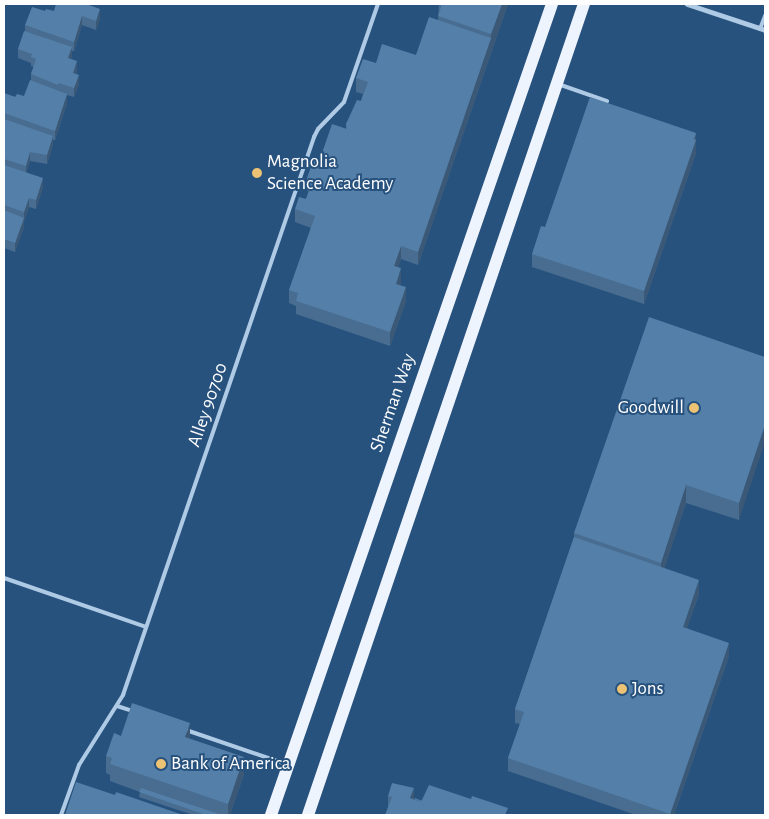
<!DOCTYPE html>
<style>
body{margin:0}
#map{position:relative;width:769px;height:819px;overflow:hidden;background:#28527e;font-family:"Alegreya Sans",sans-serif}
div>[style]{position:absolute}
.service>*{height:4px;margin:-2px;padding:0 2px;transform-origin:2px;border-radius:2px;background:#aecae5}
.minor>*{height:5px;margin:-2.5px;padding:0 2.5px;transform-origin:2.5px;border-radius:2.5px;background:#aecae5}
.primary>*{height:12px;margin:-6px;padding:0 6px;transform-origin:6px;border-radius:6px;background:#eef4fd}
.wall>*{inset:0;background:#486d90}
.shaded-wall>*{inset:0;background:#3b5976}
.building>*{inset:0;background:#547fa8;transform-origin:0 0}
.dots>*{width:14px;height:14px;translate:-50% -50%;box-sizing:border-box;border:2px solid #28527e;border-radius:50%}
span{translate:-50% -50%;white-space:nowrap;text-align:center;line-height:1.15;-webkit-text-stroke:4px #28527e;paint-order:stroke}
.poi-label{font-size:19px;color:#fff}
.left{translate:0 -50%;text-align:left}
.right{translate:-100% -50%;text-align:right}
.street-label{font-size:19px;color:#fff}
.frame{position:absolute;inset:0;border:5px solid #fff;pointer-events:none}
</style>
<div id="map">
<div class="service">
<i style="left:760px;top:29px;width:14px;rotate:-69deg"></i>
<i style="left:558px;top:84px;width:52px;rotate:19.1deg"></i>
<i style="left:4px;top:578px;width:150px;rotate:19deg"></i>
<i style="left:117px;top:706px;width:16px;rotate:18deg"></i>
<i style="left:186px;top:730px;width:106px;rotate:18.8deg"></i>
<i style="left:61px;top:815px;width:53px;rotate:-70.2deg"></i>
<i style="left:79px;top:765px;width:83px;rotate:-57.8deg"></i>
<i style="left:123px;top:695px;width:590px;rotate:-71.1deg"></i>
<i style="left:314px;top:137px;width:9px;rotate:-63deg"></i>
<i style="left:318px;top:129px;width:37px;rotate:-46deg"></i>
<i style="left:344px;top:102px;width:104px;rotate:-70.9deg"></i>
</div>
<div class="minor">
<i style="left:687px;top:4px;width:82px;rotate:18.4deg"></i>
</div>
<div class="primary">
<i style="left:271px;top:815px;width:858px;rotate:-70.89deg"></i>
<i style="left:308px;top:815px;width:857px;rotate:-71.21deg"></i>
</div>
<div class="wall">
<i style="clip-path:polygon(439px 4px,508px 4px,418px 265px,401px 259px,398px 267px,401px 282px,400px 285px,406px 301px,390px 346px,296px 314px,296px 306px,289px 303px,289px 290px,311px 228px,295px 222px,295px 209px,306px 199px,309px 191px,307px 191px,307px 178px,320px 159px,346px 129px,346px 124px,361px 101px,363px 94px,356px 92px,356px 78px,376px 63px,416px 55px,438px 20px)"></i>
<i style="clip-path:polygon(45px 11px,54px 11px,100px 18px,96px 30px,82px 25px,74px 51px,72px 51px,72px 56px,71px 59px,77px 70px,76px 74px,79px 84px,74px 97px,67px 95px,67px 103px,55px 140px,53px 140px,53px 145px,47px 164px,30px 161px,26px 173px,43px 187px,36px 209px,29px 207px,24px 221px,24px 227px,15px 252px,4px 248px,4px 93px,15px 97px,24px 96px,31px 81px,31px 74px,34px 67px,31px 66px,31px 63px,18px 58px,18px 49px,25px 31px,25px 25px)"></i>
<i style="clip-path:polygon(696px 133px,696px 153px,644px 304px,532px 267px,532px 254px,545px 227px)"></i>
<i style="clip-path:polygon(765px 357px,739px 520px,686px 503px,664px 568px,699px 594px,687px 628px,729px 656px,674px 815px,636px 815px,508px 771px,508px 758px,520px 724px,515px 723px,515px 709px,574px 537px,574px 533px)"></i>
<i style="clip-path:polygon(121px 736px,190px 739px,244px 774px,230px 815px,193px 815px,139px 797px,140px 792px,110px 781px,110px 775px,106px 773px,106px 756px)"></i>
<i style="clip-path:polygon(388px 796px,414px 799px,508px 815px,388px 806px)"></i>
</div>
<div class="shaded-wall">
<i style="clip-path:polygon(502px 4px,508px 4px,418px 265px,418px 252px,491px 38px,491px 34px)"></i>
<i style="clip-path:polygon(100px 9px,100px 18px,96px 30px,96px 21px)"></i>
<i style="clip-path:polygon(82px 16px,82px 25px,74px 51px,74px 42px)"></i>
<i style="clip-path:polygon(72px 47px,72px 56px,68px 67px,68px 58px)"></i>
<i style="clip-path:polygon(77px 61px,77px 70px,73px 82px,73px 73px)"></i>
<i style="clip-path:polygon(79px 75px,79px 84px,74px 97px,74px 88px)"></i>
<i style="clip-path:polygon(67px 94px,67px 103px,55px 140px,55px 131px)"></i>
<i style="clip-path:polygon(696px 133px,696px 153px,644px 304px,644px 291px)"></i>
<i style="clip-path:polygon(53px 136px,53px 145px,47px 164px,47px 155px)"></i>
<i style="clip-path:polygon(30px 152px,30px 161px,26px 175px,26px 166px)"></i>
<i style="clip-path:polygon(43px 178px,43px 187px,36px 209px,36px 200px)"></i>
<i style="clip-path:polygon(29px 198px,29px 207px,24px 221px,24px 212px)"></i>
<i style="clip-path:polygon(24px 218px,24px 227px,15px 252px,15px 243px)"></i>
<i style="clip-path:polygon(401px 246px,401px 259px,394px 279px,394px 266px)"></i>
<i style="clip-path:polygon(401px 268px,401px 282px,396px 297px,396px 284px)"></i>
<i style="clip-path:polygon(406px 287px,406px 301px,390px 346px,390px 332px)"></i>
<i style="clip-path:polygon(765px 425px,765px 442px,739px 520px,739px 503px)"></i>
<i style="clip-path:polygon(686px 485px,686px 503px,661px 580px,661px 563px)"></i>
<i style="clip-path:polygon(699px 580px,699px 594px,683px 640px,683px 627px)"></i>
<i style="clip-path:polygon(729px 643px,729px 656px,674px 815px,670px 815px)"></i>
<i style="clip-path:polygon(190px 723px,190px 740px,185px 737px)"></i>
<i style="clip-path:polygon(244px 757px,244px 774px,230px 815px,228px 815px,228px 804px)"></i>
<i style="clip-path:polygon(414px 788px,414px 805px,410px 798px)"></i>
</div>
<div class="building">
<i style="clip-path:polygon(56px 4px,86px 4px,100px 9px,96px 21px,82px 16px,74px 42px,25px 25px,32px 7px,45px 11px,46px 9px,54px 11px)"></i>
<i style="clip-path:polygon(442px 4px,502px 4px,491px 34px,438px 16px)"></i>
<i style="clip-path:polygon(429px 17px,491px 38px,418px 252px,401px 246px,394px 266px,401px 268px,396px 284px,406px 287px,390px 332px,296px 301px,298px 293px,289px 290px,315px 216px,295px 209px,299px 197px,306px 199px,313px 179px,307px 178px,314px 158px,320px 159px,332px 124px,347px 129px,346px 124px,357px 100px,361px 101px,368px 82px,356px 78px,363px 59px,376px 63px,382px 44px,416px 55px)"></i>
<i style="clip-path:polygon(24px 31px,72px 47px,68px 58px,77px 61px,73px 73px,79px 75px,74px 88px,59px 83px,58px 85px,31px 74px,36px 59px,31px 57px,32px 54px,18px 49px)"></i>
<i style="clip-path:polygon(30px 80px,67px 94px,55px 131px,4px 113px,4px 93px,15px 97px,17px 94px,24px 96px)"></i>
<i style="clip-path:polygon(590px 97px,696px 133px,694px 139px,696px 140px,644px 291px,532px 254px,541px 226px,545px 227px)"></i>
<i style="clip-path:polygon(4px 119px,53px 136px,47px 155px,30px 152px,26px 166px,4px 159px,4px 143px,5px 143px,5px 141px,4px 140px)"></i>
<i style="clip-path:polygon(4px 165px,43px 178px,36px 200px,29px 198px,24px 212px,4px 205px)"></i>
<i style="clip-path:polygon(4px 210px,24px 218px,15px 243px,4px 239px)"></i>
<i style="clip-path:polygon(649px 317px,765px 357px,765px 425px,739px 503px,686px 485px,661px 563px,574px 533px)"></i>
<i style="clip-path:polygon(574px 537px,699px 580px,683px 627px,729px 643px,670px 814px,508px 758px,524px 712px,515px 709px)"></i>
<i style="clip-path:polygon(132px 703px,190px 723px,185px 737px,244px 757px,228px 804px,110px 764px,112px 758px,106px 756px,114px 733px,121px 736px)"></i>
<i style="clip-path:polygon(76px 782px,115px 795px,116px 792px,183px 815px,65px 815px)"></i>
<i style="clip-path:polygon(392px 783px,414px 788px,410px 798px,421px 802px,429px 785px,471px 799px,472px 796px,508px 808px,505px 815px,385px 815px,392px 797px,388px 796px)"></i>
<i style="clip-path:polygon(141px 788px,222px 815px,206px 815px,139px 792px)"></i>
<i style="left:415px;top:798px;width:8px;height:1px;rotate:23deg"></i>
</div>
<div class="dots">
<i style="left:257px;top:173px;background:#ecc274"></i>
<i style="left:694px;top:408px;background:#ecc274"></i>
<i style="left:622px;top:689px;background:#ecc274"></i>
<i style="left:161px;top:764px;background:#ecc274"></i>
</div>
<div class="poi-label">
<span class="left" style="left:267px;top:173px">Magnolia<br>Science Academy</span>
<span class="right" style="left:684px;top:408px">Goodwill</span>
<span class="left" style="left:632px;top:689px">Jons</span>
<span class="left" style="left:171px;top:764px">Bank of America</span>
</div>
<div class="street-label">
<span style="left:393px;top:403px;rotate:-71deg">Sherman Way</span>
<span style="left:208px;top:405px;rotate:-71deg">Alley 90700</span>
</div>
<div class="frame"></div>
</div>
